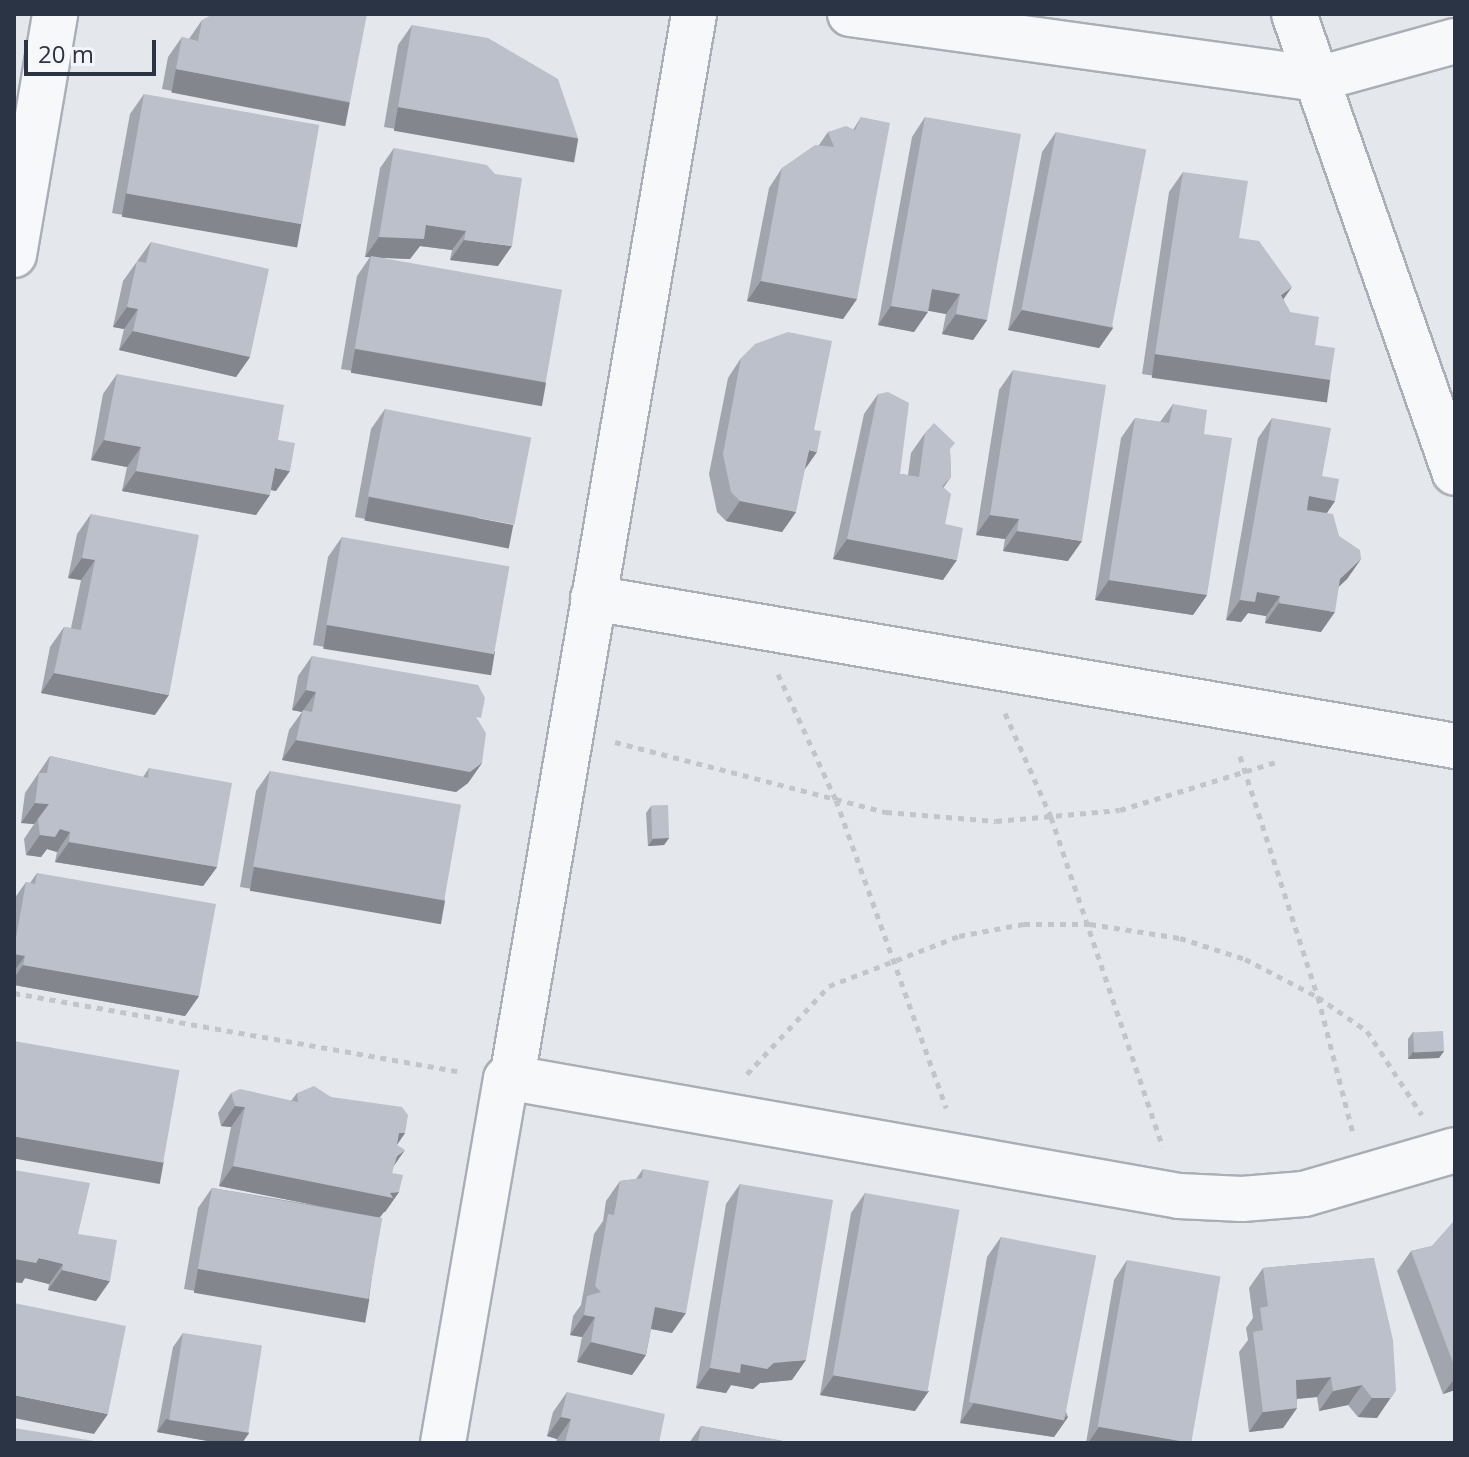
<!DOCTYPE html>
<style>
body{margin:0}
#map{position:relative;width:1469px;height:1457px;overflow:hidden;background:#e4e7ec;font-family:"Open Sans",sans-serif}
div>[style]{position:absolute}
.path>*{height:5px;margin-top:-2.5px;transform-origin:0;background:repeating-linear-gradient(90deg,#c2c5cb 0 6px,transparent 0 12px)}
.roads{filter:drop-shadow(2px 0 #a9aeb7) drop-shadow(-2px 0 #a9aeb7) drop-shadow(0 2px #a9aeb7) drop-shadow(0 -2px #a9aeb7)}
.street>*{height:44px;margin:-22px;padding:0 22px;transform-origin:22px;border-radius:22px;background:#f7f8fa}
.wall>*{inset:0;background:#a1a5ae}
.shaded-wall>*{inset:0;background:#83868d;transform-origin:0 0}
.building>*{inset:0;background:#bbc0ca;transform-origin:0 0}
span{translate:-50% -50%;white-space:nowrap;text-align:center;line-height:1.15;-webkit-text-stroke:6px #f4f6f9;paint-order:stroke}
.frame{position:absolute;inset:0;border:16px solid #2b3445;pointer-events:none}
.scale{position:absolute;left:24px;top:40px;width:132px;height:36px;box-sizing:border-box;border:4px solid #2b3445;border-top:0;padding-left:10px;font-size:24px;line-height:28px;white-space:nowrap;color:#2b3445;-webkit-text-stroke:6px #f4f6f9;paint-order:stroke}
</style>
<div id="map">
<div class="path">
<i style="left:778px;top:674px;width:139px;rotate:65.3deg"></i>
<i style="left:836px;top:800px;width:327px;rotate:70.3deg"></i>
<i style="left:1005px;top:713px;width:114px;rotate:66.1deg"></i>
<i style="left:1051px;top:817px;width:348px;rotate:71.3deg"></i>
<i style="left:615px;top:742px;width:280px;rotate:14.5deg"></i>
<i style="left:886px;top:812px;width:110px;rotate:4.7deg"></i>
<i style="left:996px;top:821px;width:124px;rotate:-5.1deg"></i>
<i style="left:1120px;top:810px;width:163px;rotate:-17.1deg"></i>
<i style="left:1240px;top:756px;width:253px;rotate:72.1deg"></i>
<i style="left:1318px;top:997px;width:140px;rotate:75.6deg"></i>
<i style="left:14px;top:993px;width:455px;rotate:10deg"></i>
<i style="left:747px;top:1074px;width:120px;rotate:-47deg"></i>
<i style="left:829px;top:986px;width:139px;rotate:-21deg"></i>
<i style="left:959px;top:936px;width:66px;rotate:-10.5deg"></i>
<i style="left:1024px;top:924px;width:66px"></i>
<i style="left:1090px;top:924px;width:91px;rotate:8.8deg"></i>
<i style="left:1180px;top:938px;width:68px;rotate:17.9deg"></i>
<i style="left:1245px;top:959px;width:82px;rotate:27.5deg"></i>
<i style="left:1318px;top:997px;width:60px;rotate:34.8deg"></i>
<i style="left:1367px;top:1031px;width:100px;rotate:56.8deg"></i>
</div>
<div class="roads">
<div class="street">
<i style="left:850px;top:14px;width:472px;rotate:7.9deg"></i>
<i style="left:1318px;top:79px;width:142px;rotate:-15.5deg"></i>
<i style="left:1294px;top:14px;width:486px;rotate:70.7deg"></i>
<i style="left:14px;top:255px;width:244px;rotate:-80.3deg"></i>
<i style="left:593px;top:598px;width:875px;rotate:9.74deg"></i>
<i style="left:512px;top:1078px;width:677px;rotate:10.03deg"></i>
<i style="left:1179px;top:1196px;width:63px;rotate:2.7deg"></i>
<i style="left:1242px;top:1199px;width:62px;rotate:-4.6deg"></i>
<i style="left:1304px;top:1194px;width:157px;rotate:-16.2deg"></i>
<i style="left:443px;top:1443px;width:369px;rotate:-80.2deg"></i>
<i style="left:506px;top:1079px;width:6px;rotate:-9deg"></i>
<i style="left:512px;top:1078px;width:1079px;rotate:-80.29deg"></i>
</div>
</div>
<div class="wall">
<i style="clip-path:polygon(202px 20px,350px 102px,336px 122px,162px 89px,168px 57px,182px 37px,189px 39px)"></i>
<i style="clip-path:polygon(412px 25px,578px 138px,564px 158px,384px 127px,398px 45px)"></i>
<i style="clip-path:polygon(144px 94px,301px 225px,287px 245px,112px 213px,130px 114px)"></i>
<i style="clip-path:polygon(861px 117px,857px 299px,843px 319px,747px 301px,769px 188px,782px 168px,819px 145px,828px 132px,853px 130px)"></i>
<i style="clip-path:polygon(925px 117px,987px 320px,973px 340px,942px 334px,946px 314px,928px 310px,914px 332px,878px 325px,912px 137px)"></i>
<i style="clip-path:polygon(1056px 132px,1113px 328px,1099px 348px,1008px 330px,1042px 152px)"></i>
<i style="clip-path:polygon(394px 148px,498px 266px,450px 260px,452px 250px,420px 246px,410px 259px,384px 258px,546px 381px,532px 401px,341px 369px,357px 276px,370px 257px,365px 257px,380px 168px)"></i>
<i style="clip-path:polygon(1183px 172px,1239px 238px,1283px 299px,1290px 312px,1315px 345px,1330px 380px,1316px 400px,1142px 374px,1169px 192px)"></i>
<i style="clip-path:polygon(151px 242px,250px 357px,236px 377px,119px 350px,124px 329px,113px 327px,123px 281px)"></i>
<i style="clip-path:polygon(741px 358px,796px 512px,782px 532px,726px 521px,717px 512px,709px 474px,728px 378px)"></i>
<i style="clip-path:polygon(1013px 370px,1068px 561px,1003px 551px,1005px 539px,976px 535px,999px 390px)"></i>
<i style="clip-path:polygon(117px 374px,278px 440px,276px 491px,271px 490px,256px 515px,122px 491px,127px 467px,91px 460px,103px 394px)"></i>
<i style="clip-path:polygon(878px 394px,900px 474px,908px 475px,911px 453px,925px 433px,950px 451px,951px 477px,944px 487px,945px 524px,943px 580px,833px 559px,864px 414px)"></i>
<i style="clip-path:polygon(1173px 404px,1204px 434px,1207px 595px,1193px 615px,1095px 600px,1121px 438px,1135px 418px,1160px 422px)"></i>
<i style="clip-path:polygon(385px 409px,500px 544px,355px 517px,371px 429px)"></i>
<i style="clip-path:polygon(1272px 418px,1322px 476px,1335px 501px,1327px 513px,1339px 536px,1361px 559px,1347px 579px,1339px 586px,1321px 632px,1265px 623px,1266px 616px,1248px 613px,1241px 622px,1226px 620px,1258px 438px)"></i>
<i style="clip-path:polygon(91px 514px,155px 715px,41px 693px,50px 647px,64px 627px,71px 628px,81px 580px,68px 578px,77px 534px)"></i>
<i style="clip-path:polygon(342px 537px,495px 653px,481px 673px,313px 645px,328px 557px)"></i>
<i style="clip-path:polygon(312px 656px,479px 721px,482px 763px,468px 783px,456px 792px,282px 760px,289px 730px,302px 712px,292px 710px,298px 676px)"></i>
<i style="clip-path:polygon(50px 756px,143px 777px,149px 768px,217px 867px,203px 886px,55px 862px,57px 852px,47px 849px,41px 857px,26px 855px,24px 839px,34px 824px,21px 823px,25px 793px)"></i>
<i style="clip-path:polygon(270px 771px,445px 899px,431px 919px,240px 887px,256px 791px)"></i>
<i style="clip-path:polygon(651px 806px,669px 838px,664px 845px,648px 846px,646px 813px)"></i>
<i style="clip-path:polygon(37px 873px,199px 996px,185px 1016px,14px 985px,14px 899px,26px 882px,30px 883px)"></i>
<i style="clip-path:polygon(1413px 1032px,1444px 1051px,1439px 1058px,1408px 1059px,1408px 1039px)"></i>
<i style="clip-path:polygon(231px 1093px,291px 1101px,297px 1093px,331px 1097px,405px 1133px,397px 1145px,392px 1173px,399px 1192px,385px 1212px,384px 1212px,380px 1217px,369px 1299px,355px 1319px,184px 1289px,198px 1208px,212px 1188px,320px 1206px,219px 1186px,231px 1127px,221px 1126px,218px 1113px)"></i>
<i style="clip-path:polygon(643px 1169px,672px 1333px,651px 1329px,646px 1355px,632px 1375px,577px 1362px,582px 1337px,570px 1335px,573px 1316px,581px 1305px,594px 1234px,603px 1221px,606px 1201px,620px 1181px,636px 1179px)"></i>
<i style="clip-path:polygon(740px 1184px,792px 1380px,760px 1383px,753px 1389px,731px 1385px,726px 1393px,696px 1388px,726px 1204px)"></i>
<i style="clip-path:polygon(865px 1193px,915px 1411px,820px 1395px,851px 1213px)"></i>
<i style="clip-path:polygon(1455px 1220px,1455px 1390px,1443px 1394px,1397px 1271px,1411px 1251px,1432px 1246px)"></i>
<i style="clip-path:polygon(78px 1234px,96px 1301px,48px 1290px,49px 1284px,25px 1278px,22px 1283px,14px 1282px)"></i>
<i style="clip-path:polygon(1001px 1237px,1068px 1417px,1054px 1437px,960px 1423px,987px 1257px)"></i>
<i style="clip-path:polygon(1374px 1258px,1377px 1418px,1358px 1417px,1348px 1405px,1319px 1411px,1317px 1397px,1297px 1399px,1297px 1408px,1283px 1428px,1249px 1432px,1239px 1352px,1248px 1340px,1246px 1328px,1253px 1318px,1249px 1288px,1263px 1268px)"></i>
<i style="clip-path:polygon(1127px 1260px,1192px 1443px,1086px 1443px,1114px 1280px)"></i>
<i style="clip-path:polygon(183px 1333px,249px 1433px,242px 1443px,219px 1443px,157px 1432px,173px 1347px)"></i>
<i style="clip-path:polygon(567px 1392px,659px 1443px,556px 1443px,557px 1439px,547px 1436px,553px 1412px)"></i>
<i style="clip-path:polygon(701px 1426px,794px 1443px,689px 1443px)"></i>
</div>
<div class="shaded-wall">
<i style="left:176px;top:69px;width:177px;height:24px;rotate:11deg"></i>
<i style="left:398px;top:107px;width:183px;height:24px;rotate:10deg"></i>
<i style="left:126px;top:193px;width:178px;height:24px;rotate:10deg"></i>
<i style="clip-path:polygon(426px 225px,466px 231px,452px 250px,420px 246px,410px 259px,365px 257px,379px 237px)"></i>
<i style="clip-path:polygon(464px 240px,512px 246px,498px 266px,450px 260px)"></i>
<i style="clip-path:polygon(761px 281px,857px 299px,843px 319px,747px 301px)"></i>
<i style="clip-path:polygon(1292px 287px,1278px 307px,1281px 295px)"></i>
<i style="clip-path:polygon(932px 289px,960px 294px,946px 314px,918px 309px)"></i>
<i style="clip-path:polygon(891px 306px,928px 312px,914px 332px,878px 325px)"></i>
<i style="clip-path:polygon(127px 307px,138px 309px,124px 329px,113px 327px)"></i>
<i style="clip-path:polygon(1022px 310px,1113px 328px,1099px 348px,1008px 330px)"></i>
<i style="clip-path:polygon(956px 314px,987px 320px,973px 340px,942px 334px)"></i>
<i style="clip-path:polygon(133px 331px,250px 357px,236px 377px,119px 350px)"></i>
<i style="left:355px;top:349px;width:194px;height:24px;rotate:10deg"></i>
<i style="left:1155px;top:354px;width:177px;height:24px;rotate:8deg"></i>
<i style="clip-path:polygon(104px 440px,141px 447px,127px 467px,91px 460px)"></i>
<i style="clip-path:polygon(809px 450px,817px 452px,803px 472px)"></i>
<i style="clip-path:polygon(275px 468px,290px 471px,276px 491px,261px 488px)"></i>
<i style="clip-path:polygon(136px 471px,270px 495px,256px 515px,122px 491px)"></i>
<i style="clip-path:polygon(1309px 496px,1335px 501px,1321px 521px,1295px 516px)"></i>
<i style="left:369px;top:497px;width:147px;height:24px;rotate:11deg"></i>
<i style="clip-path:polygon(740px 501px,796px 512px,782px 532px,726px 521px)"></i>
<i style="clip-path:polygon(990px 515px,1019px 519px,1005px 539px,976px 535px)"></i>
<i style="clip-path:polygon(1017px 531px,1082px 541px,1068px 561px,1003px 551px)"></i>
<i style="clip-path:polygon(847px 539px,957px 560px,943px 580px,833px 559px)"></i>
<i style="clip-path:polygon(82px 558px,95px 560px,81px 580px,68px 578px)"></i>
<i style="clip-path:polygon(1361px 559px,1347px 579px,1326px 599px,1340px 579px)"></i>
<i style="clip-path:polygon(1109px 580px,1207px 595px,1193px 615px,1095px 600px)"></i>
<i style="clip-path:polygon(1257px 592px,1280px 596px,1266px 616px,1248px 613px,1241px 622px,1226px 620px,1240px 600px)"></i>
<i style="clip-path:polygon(1279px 603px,1335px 612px,1321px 632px,1265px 623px)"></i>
<i style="left:327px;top:625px;width:170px;height:24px;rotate:9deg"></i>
<i style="clip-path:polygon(54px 673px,169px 695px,155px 715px,41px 693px)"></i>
<i style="clip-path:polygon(306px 690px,316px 692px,302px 712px,292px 710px)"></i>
<i style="clip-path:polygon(296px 740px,482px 763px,468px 783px,456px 792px,282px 760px)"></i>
<i style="clip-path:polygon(35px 803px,49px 804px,34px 824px,21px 823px)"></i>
<i style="clip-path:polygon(60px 829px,70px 832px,57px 852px,47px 849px,41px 857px,26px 855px,40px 835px)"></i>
<i style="clip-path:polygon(669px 838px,664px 845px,648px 846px,653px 839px)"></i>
<i style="clip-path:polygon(69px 842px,217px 867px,203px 886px,55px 862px)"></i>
<i style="left:254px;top:867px;width:194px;height:24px;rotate:10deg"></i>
<i style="clip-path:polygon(14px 954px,25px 956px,14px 971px)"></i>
<i style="clip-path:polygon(23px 965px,199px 996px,185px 1016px,14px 985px,14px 978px)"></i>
<i style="clip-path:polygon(1444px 1051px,1439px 1058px,1408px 1059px,1413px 1052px)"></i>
<i style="clip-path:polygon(235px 1106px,245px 1107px,231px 1127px,221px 1126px)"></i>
<i style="clip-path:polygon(399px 1133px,405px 1133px,391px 1153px)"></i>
<i style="left:14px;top:1135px;width:152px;height:23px;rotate:10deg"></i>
<i style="clip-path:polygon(405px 1150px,391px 1170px,397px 1156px)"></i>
<i style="clip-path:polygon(233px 1166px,390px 1193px,399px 1192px,385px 1212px,384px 1212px,379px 1218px,219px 1186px)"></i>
<i style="clip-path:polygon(39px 1258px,63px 1264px,49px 1284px,25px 1278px,22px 1283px,14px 1282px,14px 1259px)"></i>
<i style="left:198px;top:1269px;width:174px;height:24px;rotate:10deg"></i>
<i style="clip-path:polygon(62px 1270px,110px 1281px,96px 1301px,48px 1290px)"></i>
<i style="clip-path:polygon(655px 1307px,686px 1313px,672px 1333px,641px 1327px)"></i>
<i style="clip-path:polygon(584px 1315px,595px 1317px,582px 1337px,570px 1335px)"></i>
<i style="clip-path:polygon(591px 1342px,646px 1355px,632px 1375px,577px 1362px)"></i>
<i style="clip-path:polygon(806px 1360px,792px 1380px,760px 1383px,753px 1389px,731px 1385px,726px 1393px,696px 1388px,710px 1368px,741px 1364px)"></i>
<i style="clip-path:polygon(834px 1375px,929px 1391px,915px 1411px,820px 1395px)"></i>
<i style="clip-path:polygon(1331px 1377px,1317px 1397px,1282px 1400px,1296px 1380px)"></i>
<i style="clip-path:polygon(1455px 1378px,1455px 1390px,1443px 1394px)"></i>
<i style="clip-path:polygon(1362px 1385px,1348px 1405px,1319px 1411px,1333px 1391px)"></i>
<i style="clip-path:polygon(1396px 1390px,1377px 1418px,1358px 1417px,1372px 1398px)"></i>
<i style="clip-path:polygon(14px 1395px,108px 1414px,94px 1434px,14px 1418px)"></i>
<i style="clip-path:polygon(974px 1403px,1068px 1417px,1054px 1437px,960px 1423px)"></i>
<i style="clip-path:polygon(1297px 1408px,1283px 1428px,1249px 1432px,1263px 1412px)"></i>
<i style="clip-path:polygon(561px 1417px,571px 1419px,557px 1439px,547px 1436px)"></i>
<i style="clip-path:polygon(166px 1419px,249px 1433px,242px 1443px,219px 1443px,157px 1432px)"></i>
<i style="clip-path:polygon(1099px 1427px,1192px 1443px,1088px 1443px)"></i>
</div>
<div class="building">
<i style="clip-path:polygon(213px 14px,367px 14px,350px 102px,176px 69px,182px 37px,198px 41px,202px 20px)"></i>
<i style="clip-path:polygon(412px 25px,488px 38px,558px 79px,578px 138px,398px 107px)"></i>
<i style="left:144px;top:94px;width:178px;height:101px;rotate:10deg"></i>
<i style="clip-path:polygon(861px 117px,890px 123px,857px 299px,761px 281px,782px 168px,815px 145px,834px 147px,828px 132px,846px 126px,855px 130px)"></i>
<i style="clip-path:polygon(925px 117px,1021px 134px,987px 320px,956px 314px,960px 294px,932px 289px,928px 312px,891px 306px)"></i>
<i style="left:1056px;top:132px;width:92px;height:181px;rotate:11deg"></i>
<i style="clip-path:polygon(394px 148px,487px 165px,495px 174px,522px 178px,512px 246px,464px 240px,466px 231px,426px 225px,424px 239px,379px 237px)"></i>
<i style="clip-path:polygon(1183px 172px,1248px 181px,1239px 238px,1259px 241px,1292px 287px,1281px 295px,1290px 312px,1319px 317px,1315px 345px,1335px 348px,1330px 380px,1155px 354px)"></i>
<i style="clip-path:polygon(151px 242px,269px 269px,250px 357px,133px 331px,138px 309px,127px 307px,137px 261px,146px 263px)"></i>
<i style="left:371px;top:256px;width:194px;height:94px;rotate:10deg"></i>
<i style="clip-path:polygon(788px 332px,832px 341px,814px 430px,821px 431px,817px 452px,809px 450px,796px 512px,740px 501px,731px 492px,723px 454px,741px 358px,755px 344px)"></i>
<i style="clip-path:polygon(1013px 370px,1106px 385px,1082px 541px,1017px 531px,1019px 519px,990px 515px)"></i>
<i style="clip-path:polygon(117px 374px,284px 405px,278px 440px,295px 443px,290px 471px,275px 468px,270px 495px,136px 471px,141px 447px,104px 440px)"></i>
<i style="clip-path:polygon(888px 392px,909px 403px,900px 474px,919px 477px,925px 433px,934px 423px,955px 443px,950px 449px,951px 477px,942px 486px,951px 494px,945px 524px,963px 528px,957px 560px,847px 539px,878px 394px)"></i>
<i style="clip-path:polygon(1173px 404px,1207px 410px,1204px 434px,1232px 438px,1207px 595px,1109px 580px,1135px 418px,1169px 423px)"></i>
<i style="left:385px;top:409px;width:149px;height:89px;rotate:11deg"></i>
<i style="clip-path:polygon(1272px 418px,1331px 428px,1322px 476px,1339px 479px,1335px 501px,1309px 496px,1307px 510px,1333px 514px,1339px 536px,1360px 550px,1361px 559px,1340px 579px,1335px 612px,1279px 603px,1280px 596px,1257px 592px,1255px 602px,1240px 600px)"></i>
<i style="clip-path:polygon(91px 514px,199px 535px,169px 695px,54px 673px,64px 627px,81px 630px,95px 560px,82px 558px)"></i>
<i style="left:342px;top:537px;width:170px;height:89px;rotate:10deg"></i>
<i style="clip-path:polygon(312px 656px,478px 685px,485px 698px,481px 718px,476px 717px,486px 733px,482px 763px,470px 772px,296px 740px,303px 710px,312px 712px,316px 692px,306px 690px)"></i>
<i style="clip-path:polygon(50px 756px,148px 778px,149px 768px,232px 783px,217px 867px,69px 842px,70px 832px,60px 829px,55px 837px,40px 835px,38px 819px,49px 804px,35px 803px,39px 773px,47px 773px)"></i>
<i style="left:270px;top:771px;width:194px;height:97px;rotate:10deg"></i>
<i style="left:668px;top:805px;width:33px;height:17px;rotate:88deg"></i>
<i style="clip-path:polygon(37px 873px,216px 904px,199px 996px,23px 965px,25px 956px,14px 954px,14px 949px,26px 882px,35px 884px)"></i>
<i style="left:1443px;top:1031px;width:20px;height:30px;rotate:87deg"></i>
<i style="left:14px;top:1041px;width:168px;height:94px;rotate:10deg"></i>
<i style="clip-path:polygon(314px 1086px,331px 1097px,402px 1107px,408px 1115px,405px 1133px,399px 1133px,397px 1145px,405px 1150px,397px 1156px,392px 1173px,403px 1175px,399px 1192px,390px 1193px,393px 1198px,233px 1166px,245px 1107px,235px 1106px,231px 1093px,240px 1089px,298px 1102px,297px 1093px)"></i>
<i style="clip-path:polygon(643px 1169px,709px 1181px,686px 1313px,655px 1307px,646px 1355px,591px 1342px,595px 1317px,584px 1315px,587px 1296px,601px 1292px,595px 1286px,608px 1214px,614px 1215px,620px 1181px,642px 1178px)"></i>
<i style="clip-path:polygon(14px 1170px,90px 1183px,78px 1234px,117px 1240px,110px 1281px,62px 1270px,63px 1264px,39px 1258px,36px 1263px,14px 1259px)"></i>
<i style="clip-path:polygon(740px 1184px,833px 1200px,806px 1360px,774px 1363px,767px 1369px,741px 1364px,740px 1373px,710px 1368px)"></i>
<i style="left:212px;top:1188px;width:173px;height:82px;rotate:10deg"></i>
<i style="left:865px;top:1193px;width:96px;height:185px;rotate:10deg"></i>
<i style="clip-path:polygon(1455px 1220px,1455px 1368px,1411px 1251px,1432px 1246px)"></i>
<i style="left:1001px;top:1237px;width:97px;height:168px;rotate:11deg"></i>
<i style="clip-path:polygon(1374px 1258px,1393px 1340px,1396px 1390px,1391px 1398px,1372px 1398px,1362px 1385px,1333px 1391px,1331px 1377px,1296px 1380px,1297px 1408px,1263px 1412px,1253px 1332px,1263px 1330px,1260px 1308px,1268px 1306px,1263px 1268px)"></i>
<i style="left:1127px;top:1260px;width:95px;height:169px;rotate:10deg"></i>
<i style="clip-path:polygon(14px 1303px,126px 1326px,108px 1414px,14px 1395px)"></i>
<i style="left:183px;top:1333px;width:80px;height:88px;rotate:9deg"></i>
<i style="clip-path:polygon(567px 1392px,665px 1414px,659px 1443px,565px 1443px,571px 1419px,561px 1417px)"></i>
<i style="clip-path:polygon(701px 1426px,794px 1443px,698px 1443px)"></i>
<i style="clip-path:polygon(14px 1428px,106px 1443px,14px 1443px)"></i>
</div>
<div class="frame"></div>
<div class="scale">20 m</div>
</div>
